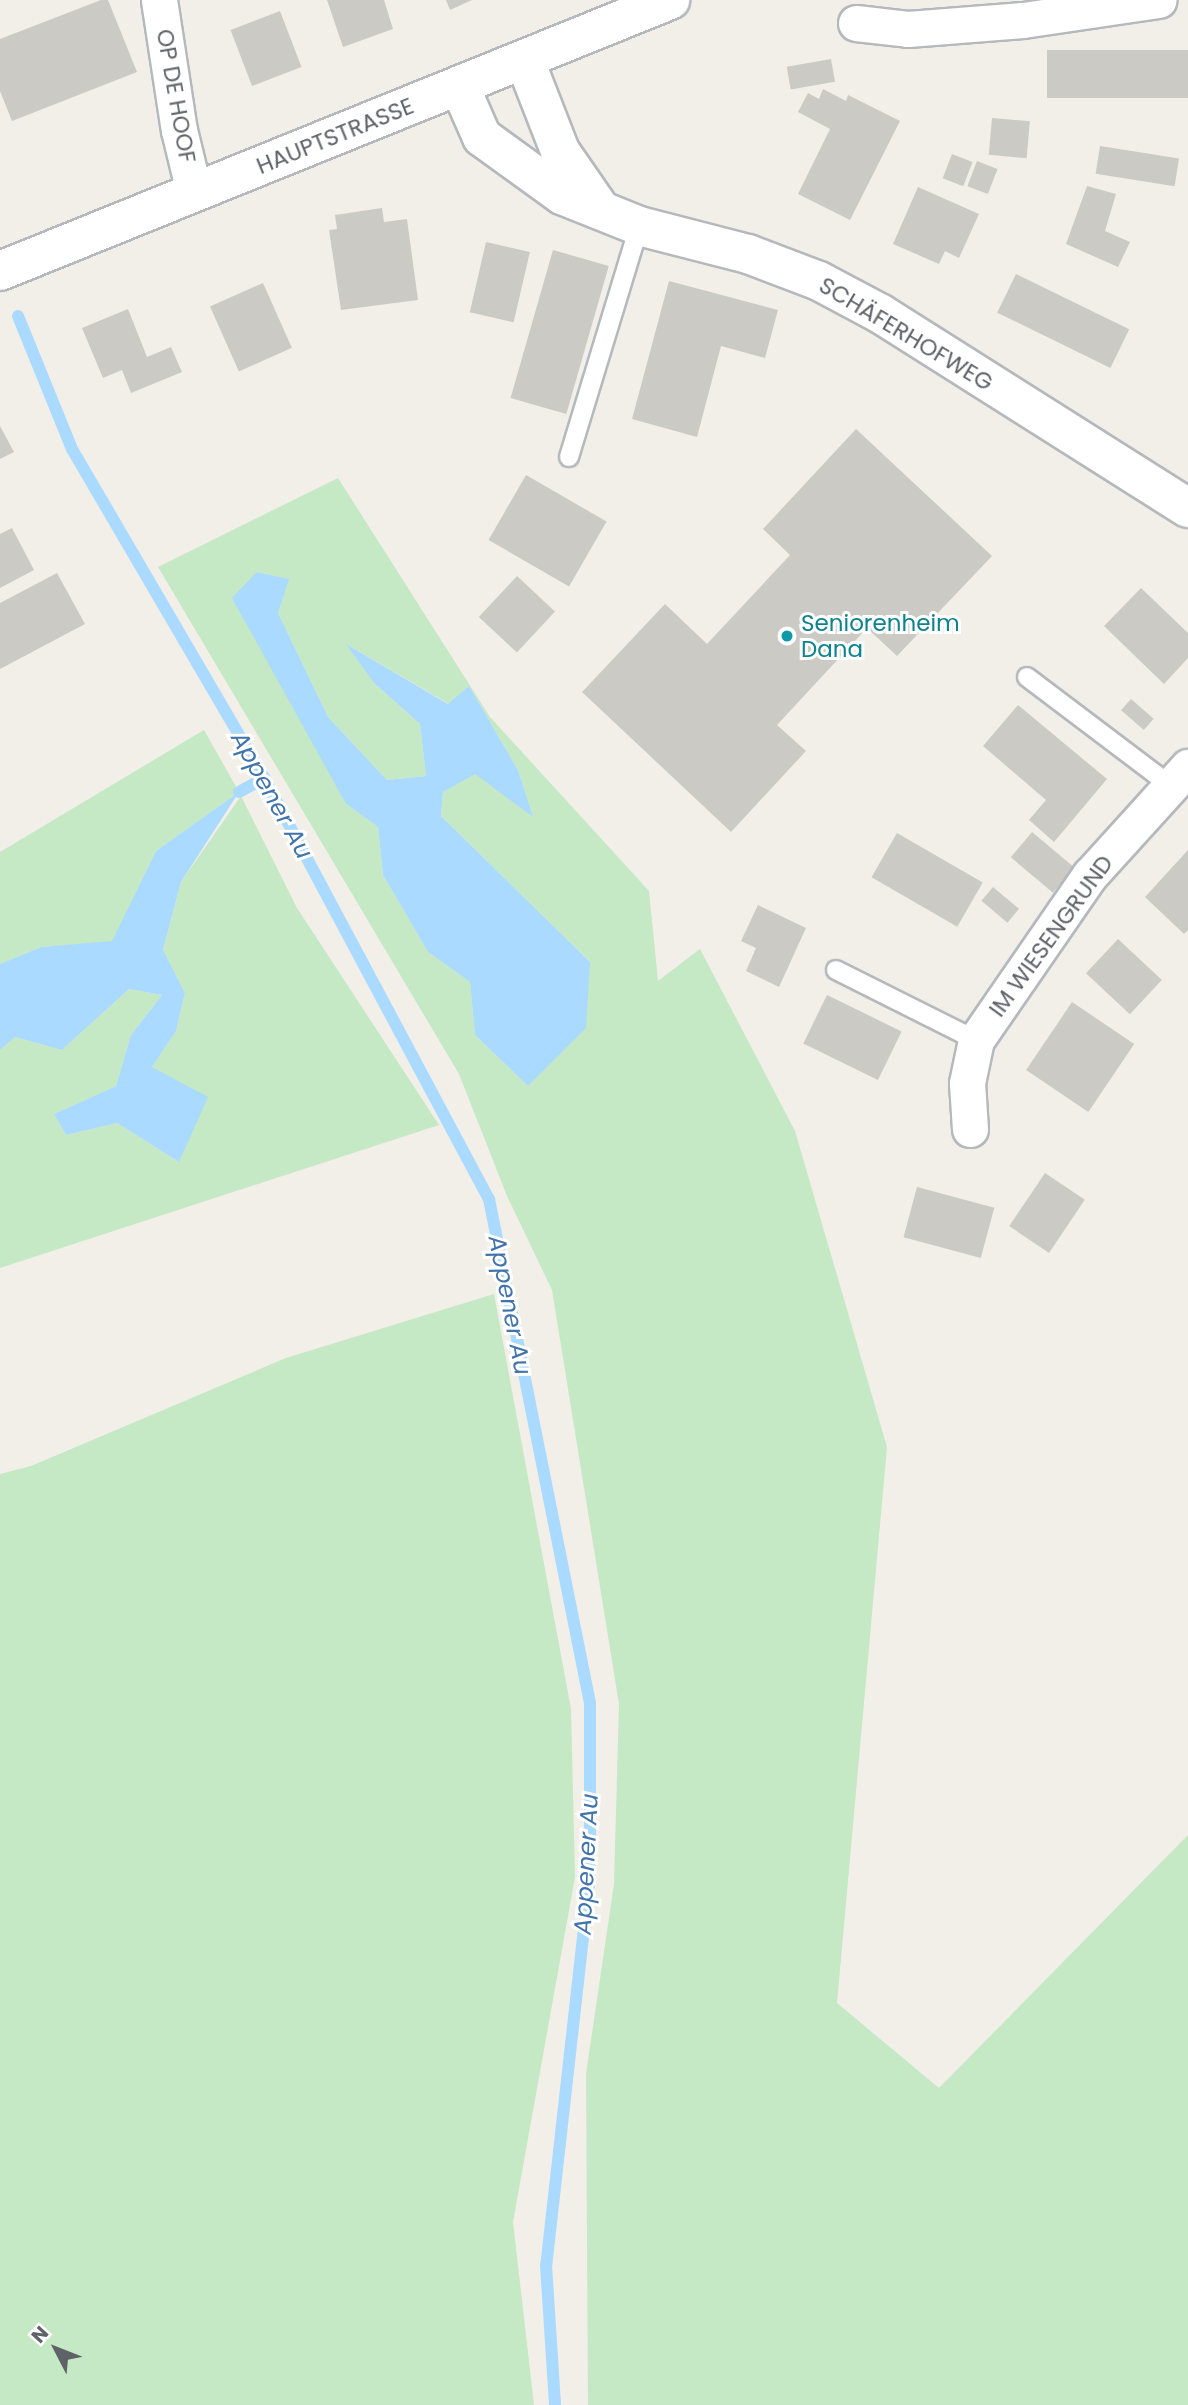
<!DOCTYPE html>
<meta charset="utf-8">
<style>
body{margin:0}
#map{position:relative;width:1188px;height:2405px;overflow:hidden;background:#f1efe8;font-family:Poppins,sans-serif}
div>[style]{position:absolute}
.green>*{inset:0;background:#c5e8c5}
.water>*{inset:0;background:#aadaff}
.stream>*{height:12px;margin:-6px;padding:0 6px;transform-origin:6px;border-radius:6px;background:#aadaff}
.building>*{inset:0;background:#cccac5;transform-origin:0 0}
.roads{filter:drop-shadow(2px 0 #b5b8bc) drop-shadow(-2px 0 #b5b8bc) drop-shadow(0 2px #b5b8bc) drop-shadow(0 -2px #b5b8bc)}
.lane>*{height:18px;margin:-9px;padding:0 9px;transform-origin:9px;border-radius:9px;background:#fff}
.street>*{height:35px;margin:-17.5px;padding:0 17.5px;transform-origin:17.5px;border-radius:17.5px;background:#fff}
.secondary>*{height:38px;margin:-19px;padding:0 19px;transform-origin:19px;border-radius:19px;background:#fff}
.dots>*{width:19px;height:19px;translate:-50% -50%;box-sizing:border-box;border:4px solid #fff;border-radius:50%}
span{translate:-50% -50%;white-space:nowrap;text-align:center;line-height:1.15;-webkit-text-stroke:6px #fff;paint-order:stroke}
.street-label{font-size:23px;color:#5f6368}
.culture-label{font-size:23px;color:#0d838f}
.left{translate:0 -50%;text-align:left}
.water-label{font-size:24px;color:#4174aa;font-style:italic}
.north{position:absolute;left:21px;top:2314px;width:70px;height:70px;-webkit-text-stroke:5px #fff;paint-order:stroke;rotate:312deg;font-size:19px;font-weight:700;line-height:28px;text-align:center;color:#5f6368}
.north::after{content:'';display:block;margin:auto;width:24px;height:32px;background:#5f6368;clip-path:polygon(50% 0,100% 100%,50% 72%,0 100%)}
</style>
<div id="map">
<div class="green">
<i style="clip-path:polygon(evenodd,338px 478px,490px 717px,649px 891px,658px 981px,700px 949px,795px 1131px,887px 1447px,837px 2003px,939px 2088px,1188px 1835px,1188px 2405px,588px 2405px,586px 2074px,614px 1884px,619px 1704px,552px 1290px,507px 1196px,459px 1074px,158px 567px,338px 478px,258px 572px,288px 579px,278px 613px,328px 717px,387px 780px,426px 776px,420px 724px,374px 683px,348px 645px,449px 704px,469px 686px,518px 770px,532px 816px,475px 773px,443px 792px,441px 816px,590px 962px,528px 1086px,475px 1035px,470px 982px,428px 952px,383px 875px,378px 827px,346px 804px,258px 572px)"></i>
<i style="clip-path:polygon(204px 730px,239px 792px,156px 851px,112px 942px,41px 947px,0 964px,0 852px)"></i>
<i style="clip-path:polygon(241px 796px,297px 908px,439px 1125px,0 1268px,0 1050px,15px 1037px,62px 1050px,129px 989px,162px 995px,131px 1035px,116px 1086px,54px 1114px,66px 1135px,117px 1123px,179px 1162px,152px 1067px,176px 1031px,185px 993px,163px 951px,181px 882px)"></i>
<i style="clip-path:polygon(494px 1294px,571px 1709px,575px 1877px,513px 2222px,534px 2405px,0 2405px,0 1474px,31px 1466px,286px 1358px)"></i>
</div>
<div class="water">
<i style="clip-path:polygon(257px 572px,289px 579px,278px 613px,328px 717px,387px 780px,426px 776px,420px 724px,374px 683px,346px 644px,448px 704px,469px 686px,518px 770px,533px 817px,475px 774px,443px 792px,441px 816px,590px 962px,586px 1028px,528px 1086px,475px 1035px,470px 982px,428px 952px,383px 875px,378px 827px,346px 804px,232px 598px)"></i>
<i style="clip-path:polygon(239px 792px,181px 882px,163px 950px,185px 993px,176px 1031px,152px 1067px,208px 1097px,179px 1162px,117px 1123px,66px 1135px,54px 1114px,116px 1086px,131px 1035px,162px 995px,129px 989px,62px 1050px,15px 1037px,0 1050px,0 964px,41px 947px,112px 941px,156px 851px)"></i>
</div>
<div class="stream">
<i style="left:18px;top:316px;width:144px;rotate:67.9deg"></i>
<i style="left:72px;top:449px;width:381px;rotate:59.7deg"></i>
<i style="left:264px;top:778px;width:477px;rotate:61.9deg"></i>
<i style="left:489px;top:1199px;width:514px;rotate:78.67deg"></i>
<i style="left:590px;top:1703px;width:172px;rotate:90deg"></i>
<i style="left:590px;top:1875px;width:392px;rotate:96.4deg"></i>
<i style="left:546px;top:2265px;width:140px;rotate:86.3deg"></i>
<i style="left:239px;top:792px;width:29px;rotate:-29deg"></i>
</div>
<div class="building">
<i style="clip-path:polygon(101px 0,108px 0,137px 72px,12px 121px,0 91px,0 39px)"></i>
<i style="clip-path:polygon(327px 0,384px 0,393px 29px,343px 47px)"></i>
<i style="clip-path:polygon(446px 0,472px 0,450px 10px)"></i>
<i style="left:280px;top:11px;width:60px;height:53px;rotate:69deg"></i>
<i style="left:1188px;top:50px;width:48px;height:141px;rotate:90deg"></i>
<i style="left:831px;top:59px;width:23px;height:45px;rotate:80deg"></i>
<i style="clip-path:polygon(823px 89px,846px 101px,848px 95px,900px 121px,850px 220px,798px 194px,830px 129px,798px 112px,808px 93px,819px 99px)"></i>
<i style="left:992px;top:118px;width:38px;height:37px;rotate:5deg"></i>
<i style="left:1100px;top:146px;width:80px;height:28px;rotate:9deg"></i>
<i style="left:952px;top:154px;width:22px;height:26px;rotate:21deg"></i>
<i style="left:977px;top:161px;width:22px;height:27px;rotate:21deg"></i>
<i style="clip-path:polygon(1087px 186px,1116px 194px,1105px 231px,1130px 242px,1118px 267px,1066px 244px)"></i>
<i style="clip-path:polygon(918px 187px,979px 214px,959px 258px,945px 251px,939px 264px,893px 244px)"></i>
<i style="clip-path:polygon(382px 208px,384px 222px,407px 219px,418px 300px,341px 310px,329px 230px,337px 229px,335px 215px)"></i>
<i style="left:486px;top:242px;width:45px;height:72px;rotate:13deg"></i>
<i style="left:553px;top:250px;width:58px;height:154px;rotate:16deg"></i>
<i style="left:1016px;top:274px;width:126px;height:43px;rotate:26deg"></i>
<i style="clip-path:polygon(669px 281px,778px 310px,765px 358px,721px 346px,697px 437px,632px 419px)"></i>
<i style="left:263px;top:283px;width:71px;height:58px;rotate:66deg"></i>
<i style="clip-path:polygon(128px 309px,147px 357px,171px 347px,182px 372px,131px 393px,122px 370px,103px 378px,82px 328px)"></i>
<i style="clip-path:polygon(0 426px,14px 452px,0 459px)"></i>
<i style="clip-path:polygon(856px 429px,992px 556px,897px 656px,867px 628px,777px 725px,806px 751px,731px 832px,582px 692px,665px 604px,707px 644px,790px 555px,763px 529px)"></i>
<i style="left:526px;top:475px;width:93px;height:75px;rotate:30deg"></i>
<i style="clip-path:polygon(12px 528px,34px 570px,0 588px,0 534px)"></i>
<i style="clip-path:polygon(57px 573px,85px 624px,0 669px,0 603px)"></i>
<i style="left:517px;top:576px;width:52px;height:56px;rotate:43deg"></i>
<i style="clip-path:polygon(1141px 588px,1188px 633px,1188px 658px,1164px 684px,1104px 626px)"></i>
<i style="left:1131px;top:699px;width:30px;height:15px;rotate:41deg"></i>
<i style="clip-path:polygon(1018px 705px,1107px 779px,1054px 842px,1029px 820px,1046px 800px,983px 746px)"></i>
<i style="left:1032px;top:832px;width:55px;height:33px;rotate:40deg"></i>
<i style="left:897px;top:833px;width:99px;height:51px;rotate:30deg"></i>
<i style="clip-path:polygon(1188px 850px,1188px 930px,1184px 934px,1145px 897px)"></i>
<i style="left:993px;top:887px;width:34px;height:18px;rotate:40deg"></i>
<i style="clip-path:polygon(758px 905px,806px 928px,779px 987px,746px 971px,756px 948px,741px 941px)"></i>
<i style="left:1118px;top:939px;width:60px;height:47px;rotate:43deg"></i>
<i style="left:827px;top:995px;width:83px;height:54px;rotate:26deg"></i>
<i style="left:1072px;top:1002px;width:75px;height:82px;rotate:34deg"></i>
<i style="left:1045px;top:1173px;width:48px;height:64px;rotate:34deg"></i>
<i style="left:917px;top:1187px;width:80px;height:52px;rotate:15deg"></i>
</div>
<div class="roads">
<div class="lane">
<i style="left:569px;top:457px;width:241px;rotate:-73.1deg"></i>
<i style="left:1027px;top:677px;width:179px;rotate:37.1deg"></i>
<i style="left:836px;top:970px;width:157px;rotate:26.6deg"></i>
</div>
<div class="street">
<i style="left:159px;top:0;width:132px;rotate:81.3deg"></i>
<i style="left:179px;top:130px;width:64px;rotate:76.4deg"></i>
<i style="left:856px;top:23px;width:52px;rotate:6.6deg"></i>
<i style="left:908px;top:29px;width:115px;rotate:-4.5deg"></i>
<i style="left:1023px;top:20px;width:137px;rotate:-8.4deg"></i>
<i style="left:970px;top:1129px;width:46px;rotate:-93.7deg"></i>
<i style="left:967px;top:1083px;width:44px;rotate:-78.2deg"></i>
<i style="left:976px;top:1040px;width:201px;rotate:-55.4deg"></i>
<i style="left:1090px;top:875px;width:146px;rotate:-47.8deg"></i>
</div>
<div class="secondary">
<i style="left:525px;top:61px;width:97px;rotate:68.7deg"></i>
<i style="left:560px;top:151px;width:70px;rotate:55.4deg"></i>
<i style="left:460px;top:87px;width:55px;rotate:66.3deg"></i>
<i style="left:482px;top:137px;width:99px;rotate:35.9deg"></i>
<i style="left:562px;top:195px;width:83px;rotate:21.9deg"></i>
<i style="left:639px;top:226px;width:113px;rotate:14.4deg"></i>
<i style="left:748px;top:254px;width:76px;rotate:20.8deg"></i>
<i style="left:819px;top:281px;width:70px;rotate:28deg"></i>
<i style="left:881px;top:314px;width:363px;rotate:32.3deg"></i>
<i style="left:0;top:271px;width:723px;rotate:-22.02deg"></i>
</div>
</div>
<div class="dots">
<i style="left:787px;top:636px;background:#0f9aa8"></i>
</div>
<div class="street-label">
<span style="left:176px;top:96px;rotate:80deg">OP DE HOOF</span>
<span style="left:335px;top:136px;rotate:-22deg">HAUPTSTRASSE</span>
<span style="left:906px;top:334px;rotate:31deg">SCHÄFERHOFWEG</span>
<span style="left:1051px;top:936px;rotate:-54deg">IM WIESENGRUND</span>
</div>
<div class="culture-label">
<span class="left" style="left:801px;top:636px">Seniorenheim<br>Dana</span>
</div>
<div class="water-label">
<span style="left:272px;top:795px;rotate:61deg">Appener Au</span>
<span style="left:510px;top:1305px;rotate:79deg">Appener Au</span>
<span style="left:586px;top:1864px;rotate:-87deg">Appener Au</span>
</div>
<div class="north">N</div>
</div>
